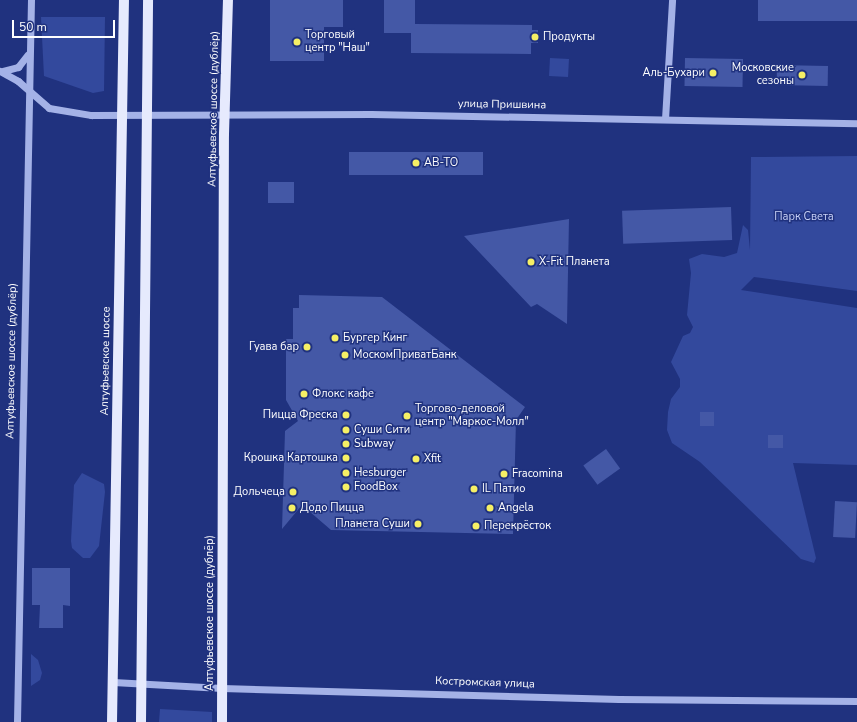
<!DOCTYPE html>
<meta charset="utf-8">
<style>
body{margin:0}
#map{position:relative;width:857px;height:722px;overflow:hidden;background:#20327f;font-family:"Nunito Sans",sans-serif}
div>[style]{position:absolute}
.green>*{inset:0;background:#33499d;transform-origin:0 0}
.building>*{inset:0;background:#4458a6;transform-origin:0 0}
.minor>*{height:7px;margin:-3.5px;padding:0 3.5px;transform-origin:3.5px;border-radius:3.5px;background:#a4b2e7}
.major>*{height:10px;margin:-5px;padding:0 5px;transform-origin:5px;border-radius:5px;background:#e6eafd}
.dots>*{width:11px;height:11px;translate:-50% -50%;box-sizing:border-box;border:2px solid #20327f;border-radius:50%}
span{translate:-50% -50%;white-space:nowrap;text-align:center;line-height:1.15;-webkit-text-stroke:3px #20327f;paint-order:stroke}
.poi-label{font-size:11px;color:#fff}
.left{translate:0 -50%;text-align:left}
.right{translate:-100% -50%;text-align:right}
.street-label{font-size:11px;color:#fff}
.park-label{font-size:11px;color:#c8d1f6}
.scale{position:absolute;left:12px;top:20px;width:103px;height:18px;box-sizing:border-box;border:2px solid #fff;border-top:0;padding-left:5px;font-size:12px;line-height:14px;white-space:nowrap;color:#fff;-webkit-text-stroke:3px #20327f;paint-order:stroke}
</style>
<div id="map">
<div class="green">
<i style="clip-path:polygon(41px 17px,105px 17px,104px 91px,93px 93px,44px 76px)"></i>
<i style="left:550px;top:58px;width:19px;height:18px;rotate:3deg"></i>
<i style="clip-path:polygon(857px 156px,857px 291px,754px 277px,741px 290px,857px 308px,857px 465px,793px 463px,816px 558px,814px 563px,801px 559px,700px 462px,672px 443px,667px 430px,668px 412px,671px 399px,680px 387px,680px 379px,671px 362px,683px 336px,690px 333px,693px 327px,687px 315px,691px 273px,689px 259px,702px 254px,724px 257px,737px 253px,743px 225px,748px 230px,750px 250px,751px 157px)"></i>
<i style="clip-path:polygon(82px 473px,104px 484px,105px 492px,99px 546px,90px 558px,83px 558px,72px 548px,71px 541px,74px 485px)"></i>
<i style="clip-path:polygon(31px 654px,38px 660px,42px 673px,40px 680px,31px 686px)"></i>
<i style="clip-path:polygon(160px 709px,212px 712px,212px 722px,159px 722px)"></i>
</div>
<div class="building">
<i style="clip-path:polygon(270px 0,343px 0,343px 27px,324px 27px,324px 61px,270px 61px)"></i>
<i style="clip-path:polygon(384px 0,415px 0,415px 24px,532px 25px,532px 30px,538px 30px,538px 43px,531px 43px,531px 54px,411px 53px,411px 33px,384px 33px)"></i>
<i style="left:758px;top:0;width:99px;height:21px"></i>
<i style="left:685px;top:58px;width:58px;height:28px;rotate:1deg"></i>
<i style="left:777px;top:65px;width:51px;height:20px;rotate:1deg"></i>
<i style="left:349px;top:152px;width:134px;height:23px"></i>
<i style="left:268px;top:182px;width:26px;height:21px"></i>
<i style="left:731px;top:207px;width:33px;height:109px;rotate:88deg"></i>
<i style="clip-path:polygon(569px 219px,567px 324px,537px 304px,531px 307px,464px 236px)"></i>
<i style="clip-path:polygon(299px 295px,382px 297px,525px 407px,516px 420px,513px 534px,331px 530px,302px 505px,282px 529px,285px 431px,298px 421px,286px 400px,286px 339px,293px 339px,293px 308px,299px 308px)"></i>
<i style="left:700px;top:412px;width:14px;height:14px"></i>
<i style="left:768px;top:435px;width:15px;height:13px"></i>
<i style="left:606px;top:449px;width:24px;height:28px;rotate:54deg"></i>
<i style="left:835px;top:501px;width:22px;height:36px;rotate:3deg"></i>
<i style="clip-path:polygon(32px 568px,70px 568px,70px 606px,63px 605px,63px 628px,39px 628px,40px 605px,32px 605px)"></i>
</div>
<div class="minor">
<i style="left:0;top:71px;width:21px;rotate:29deg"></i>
<i style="left:18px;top:81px;width:41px;rotate:41.1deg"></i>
<i style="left:49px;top:108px;width:43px;rotate:9.5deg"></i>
<i style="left:91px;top:115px;width:280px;rotate:-0.2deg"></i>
<i style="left:371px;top:114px;width:486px;rotate:1.1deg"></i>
<i style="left:3px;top:71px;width:16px;rotate:-15deg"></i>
<i style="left:18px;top:67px;width:16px;rotate:-52deg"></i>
<i style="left:665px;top:119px;width:119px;rotate:-86.6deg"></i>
<i style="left:113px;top:682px;width:109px;rotate:3.2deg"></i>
<i style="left:222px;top:688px;width:397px;rotate:1.6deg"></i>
<i style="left:619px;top:699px;width:238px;rotate:0.5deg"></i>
<i style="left:17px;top:722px;width:722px;rotate:-88.89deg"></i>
</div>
<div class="major">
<i style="left:112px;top:722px;width:722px;rotate:-89.05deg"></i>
<i style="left:141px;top:722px;width:722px;rotate:-89.44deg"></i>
<i style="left:222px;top:722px;width:588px;rotate:-89.81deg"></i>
<i style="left:224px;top:134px;width:134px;rotate:-88.3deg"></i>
</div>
<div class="dots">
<i style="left:535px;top:37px;background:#f5ef65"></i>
<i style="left:297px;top:42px;background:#f5ef65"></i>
<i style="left:713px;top:73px;background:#f5ef65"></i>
<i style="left:802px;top:75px;background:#f5ef65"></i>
<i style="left:416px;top:163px;background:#f5ef65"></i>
<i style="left:531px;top:262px;background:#f5ef65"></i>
<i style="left:335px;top:338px;background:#f5ef65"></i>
<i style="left:307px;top:347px;background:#f5ef65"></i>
<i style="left:345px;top:355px;background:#f5ef65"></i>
<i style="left:304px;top:394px;background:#f5ef65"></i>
<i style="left:346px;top:415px;background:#f5ef65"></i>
<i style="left:407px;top:416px;background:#f5ef65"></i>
<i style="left:346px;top:430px;background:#f5ef65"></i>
<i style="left:346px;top:444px;background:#f5ef65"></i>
<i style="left:346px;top:458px;background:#f5ef65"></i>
<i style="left:416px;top:459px;background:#f5ef65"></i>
<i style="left:346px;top:473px;background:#f5ef65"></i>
<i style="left:504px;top:474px;background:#f5ef65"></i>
<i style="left:346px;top:487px;background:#f5ef65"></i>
<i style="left:474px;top:489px;background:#f5ef65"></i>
<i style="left:293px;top:492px;background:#f5ef65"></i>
<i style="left:292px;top:508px;background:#f5ef65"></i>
<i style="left:490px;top:508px;background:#f5ef65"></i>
<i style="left:418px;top:524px;background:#f5ef65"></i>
<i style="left:476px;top:526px;background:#f5ef65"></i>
</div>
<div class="poi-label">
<span class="left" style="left:305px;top:42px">Торговый<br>центр "Наш"</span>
<span class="left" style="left:543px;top:37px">Продукты</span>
<span class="right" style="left:794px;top:75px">Московские<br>сезоны</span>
<span class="right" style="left:705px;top:73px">Аль-Бухари</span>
<span class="left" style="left:424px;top:163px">АВ-ТО</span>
<span class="left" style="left:539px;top:262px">X-Fit Планета</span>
<span class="left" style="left:343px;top:338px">Бургер Кинг</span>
<span class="right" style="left:299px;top:347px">Гуава бар</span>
<span class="left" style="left:353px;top:355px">МоскомПриватБанк</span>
<span class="left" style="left:312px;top:394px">Флокс кафе</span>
<span class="left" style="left:415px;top:416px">Торгово-деловой<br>центр "Маркос-Молл"</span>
<span class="right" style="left:338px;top:415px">Пицца Фреска</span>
<span class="left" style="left:354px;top:430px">Суши Сити</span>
<span class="left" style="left:354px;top:444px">Subway</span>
<span class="right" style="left:338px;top:458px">Крошка Картошка</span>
<span class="left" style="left:424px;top:459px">Xfit</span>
<span class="left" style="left:354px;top:473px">Hesburger</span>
<span class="left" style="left:512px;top:474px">Fracomina</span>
<span class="left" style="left:354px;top:487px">FoodBox</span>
<span class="left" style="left:482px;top:489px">IL Патио</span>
<span class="right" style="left:285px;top:492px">Дольчеца</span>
<span class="left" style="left:300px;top:508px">Додо Пицца</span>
<span class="left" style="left:498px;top:508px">Angela</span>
<span class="right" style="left:410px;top:524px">Планета Суши</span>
<span class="left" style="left:484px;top:526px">Перекрёсток</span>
</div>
<div class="street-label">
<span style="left:502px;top:105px;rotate:1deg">улица Пришвина</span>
<span style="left:214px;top:109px;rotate:-89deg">Алтуфьевское шоссе (дублёр)</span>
<span style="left:12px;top:361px;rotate:-89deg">Алтуфьевское шоссе (дублёр)</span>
<span style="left:106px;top:361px;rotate:-89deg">Алтуфьевское шоссе</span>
<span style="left:210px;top:613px;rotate:-90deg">Алтуфьевское шоссе (дублёр)</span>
<span style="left:485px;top:683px;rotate:2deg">Костромская улица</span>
</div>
<div class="park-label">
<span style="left:804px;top:217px">Парк Света</span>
</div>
<div class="scale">50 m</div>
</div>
